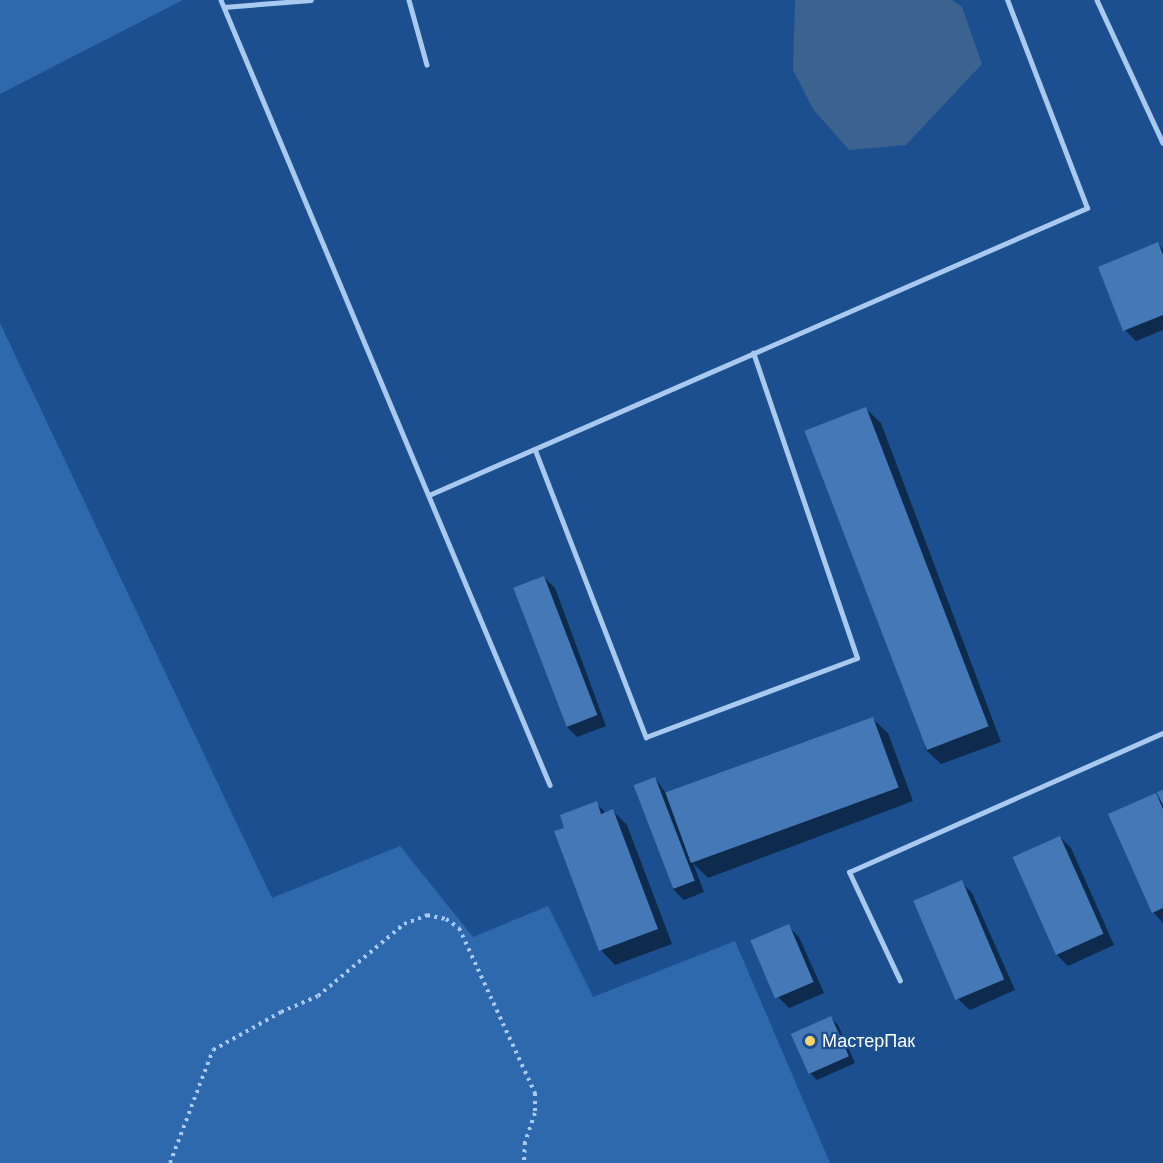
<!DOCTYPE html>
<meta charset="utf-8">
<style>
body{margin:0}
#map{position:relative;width:1163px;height:1163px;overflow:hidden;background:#1b4f8f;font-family:"DM Sans",sans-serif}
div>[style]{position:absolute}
.green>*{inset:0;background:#2e69ad}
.water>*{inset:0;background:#3c6290}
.shadow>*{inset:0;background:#0007}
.building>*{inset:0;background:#4478b7;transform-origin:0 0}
.path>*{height:4px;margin-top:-2px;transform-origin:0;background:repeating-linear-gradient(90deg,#a9c9ee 0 3px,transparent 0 7.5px)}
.lane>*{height:4.5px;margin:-2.25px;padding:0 2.25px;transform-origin:2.25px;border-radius:2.25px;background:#a9c9ee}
.dots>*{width:16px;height:16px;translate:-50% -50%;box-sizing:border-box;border:3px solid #1b4f8f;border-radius:50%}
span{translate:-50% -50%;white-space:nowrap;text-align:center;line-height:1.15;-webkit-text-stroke:4.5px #1b4f8f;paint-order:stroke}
.poi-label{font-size:18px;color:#fff}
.left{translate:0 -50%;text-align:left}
</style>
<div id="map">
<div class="green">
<i style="clip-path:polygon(0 0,183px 0,0 94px)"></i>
<i style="clip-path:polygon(0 323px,272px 898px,400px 846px,473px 937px,548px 906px,593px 997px,735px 941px,830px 1163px,0 1163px)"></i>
</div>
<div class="water">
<i style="clip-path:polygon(797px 0,952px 0,962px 7px,982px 64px,906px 145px,849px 150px,813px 109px,793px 70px,795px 1px)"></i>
</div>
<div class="shadow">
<i style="clip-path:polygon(1158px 244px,1163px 250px,1163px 330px,1136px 341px,1125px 330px)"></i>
<i style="clip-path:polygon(866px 409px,881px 423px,1001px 742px,941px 764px,926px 750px)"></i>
<i style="clip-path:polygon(544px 577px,555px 588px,606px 726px,577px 737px,566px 726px,514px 589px)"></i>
<i style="clip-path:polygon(873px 719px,888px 733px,913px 801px,708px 878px,693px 863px,704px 892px,684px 900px,673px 889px,655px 778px,668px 796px)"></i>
<i style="clip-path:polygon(1155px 795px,1163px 803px,1163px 923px,1153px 912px)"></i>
<i style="clip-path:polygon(596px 803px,606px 813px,613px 811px,627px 825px,672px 944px,615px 965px,601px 950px,566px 828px)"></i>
<i style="clip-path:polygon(1060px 837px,1071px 848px,1114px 945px,1068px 966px,1057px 955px)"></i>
<i style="clip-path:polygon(961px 882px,972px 893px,1015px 990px,970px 1010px,959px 1000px,916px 902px)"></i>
<i style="clip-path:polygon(788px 926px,799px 937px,824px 993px,789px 1008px,778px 997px)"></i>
<i style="clip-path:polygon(831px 1018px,838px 1025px,855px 1063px,817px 1080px,810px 1073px)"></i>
</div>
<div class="building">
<i style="clip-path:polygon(1158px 242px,1163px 255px,1163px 315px,1123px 331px,1098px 267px)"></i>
<i style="left:866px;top:407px;width:342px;height:66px;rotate:69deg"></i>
<i style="left:544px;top:576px;width:149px;height:33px;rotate:69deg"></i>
<i style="left:873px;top:717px;width:75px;height:221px;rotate:70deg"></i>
<i style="left:655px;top:777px;width:111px;height:23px;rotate:69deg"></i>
<i style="clip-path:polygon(1163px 790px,1163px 805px,1157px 792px)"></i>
<i style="clip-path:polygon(1156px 793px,1163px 809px,1163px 908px,1152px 913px,1108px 814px)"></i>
<i style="clip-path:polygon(597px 801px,601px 814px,613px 809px,658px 929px,599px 951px,554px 831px,564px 828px,560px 815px)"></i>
<i style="left:1060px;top:836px;width:107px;height:52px;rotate:66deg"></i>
<i style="left:962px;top:880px;width:108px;height:53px;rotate:67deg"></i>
<i style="left:789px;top:924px;width:63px;height:42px;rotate:67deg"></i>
<i style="left:831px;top:1016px;width:44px;height:44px;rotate:66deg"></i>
</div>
<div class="path">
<i style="left:170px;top:1163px;width:121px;rotate:-69.2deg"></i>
<i style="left:213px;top:1050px;width:78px;rotate:-29.2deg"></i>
<i style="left:281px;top:1012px;width:40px;rotate:-23.4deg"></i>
<i style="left:318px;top:996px;width:112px;rotate:-39.9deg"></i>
<i style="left:404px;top:924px;width:25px;rotate:-21deg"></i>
<i style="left:427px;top:915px;width:19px;rotate:12deg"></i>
<i style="left:446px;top:919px;width:16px;rotate:35deg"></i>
<i style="left:459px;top:928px;width:182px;rotate:65.3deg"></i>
<i style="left:535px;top:1093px;width:20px;rotate:90deg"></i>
<i style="left:535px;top:1113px;width:31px;rotate:109deg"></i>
<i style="left:525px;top:1142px;width:21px;rotate:93deg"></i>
</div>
<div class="lane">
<i style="left:221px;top:0;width:851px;rotate:67.26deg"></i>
<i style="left:409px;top:0;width:67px;rotate:74.5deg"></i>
<i style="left:1097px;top:0;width:157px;rotate:65.2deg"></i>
<i style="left:224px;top:7px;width:87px;rotate:-4.6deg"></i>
<i style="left:535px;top:449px;width:309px;rotate:68.9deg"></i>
<i style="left:646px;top:737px;width:225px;rotate:-20.5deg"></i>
<i style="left:857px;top:658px;width:322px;rotate:-108.8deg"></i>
<i style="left:429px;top:495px;width:718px;rotate:-23.57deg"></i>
<i style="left:1087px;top:208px;width:223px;rotate:-111deg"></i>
<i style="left:900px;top:981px;width:120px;rotate:-115.1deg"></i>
<i style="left:849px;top:872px;width:343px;rotate:-23.9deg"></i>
</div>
<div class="dots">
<i style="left:810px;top:1041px;background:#ffd166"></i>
</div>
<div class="poi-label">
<span class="left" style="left:822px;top:1041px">МастерПак</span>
</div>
</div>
